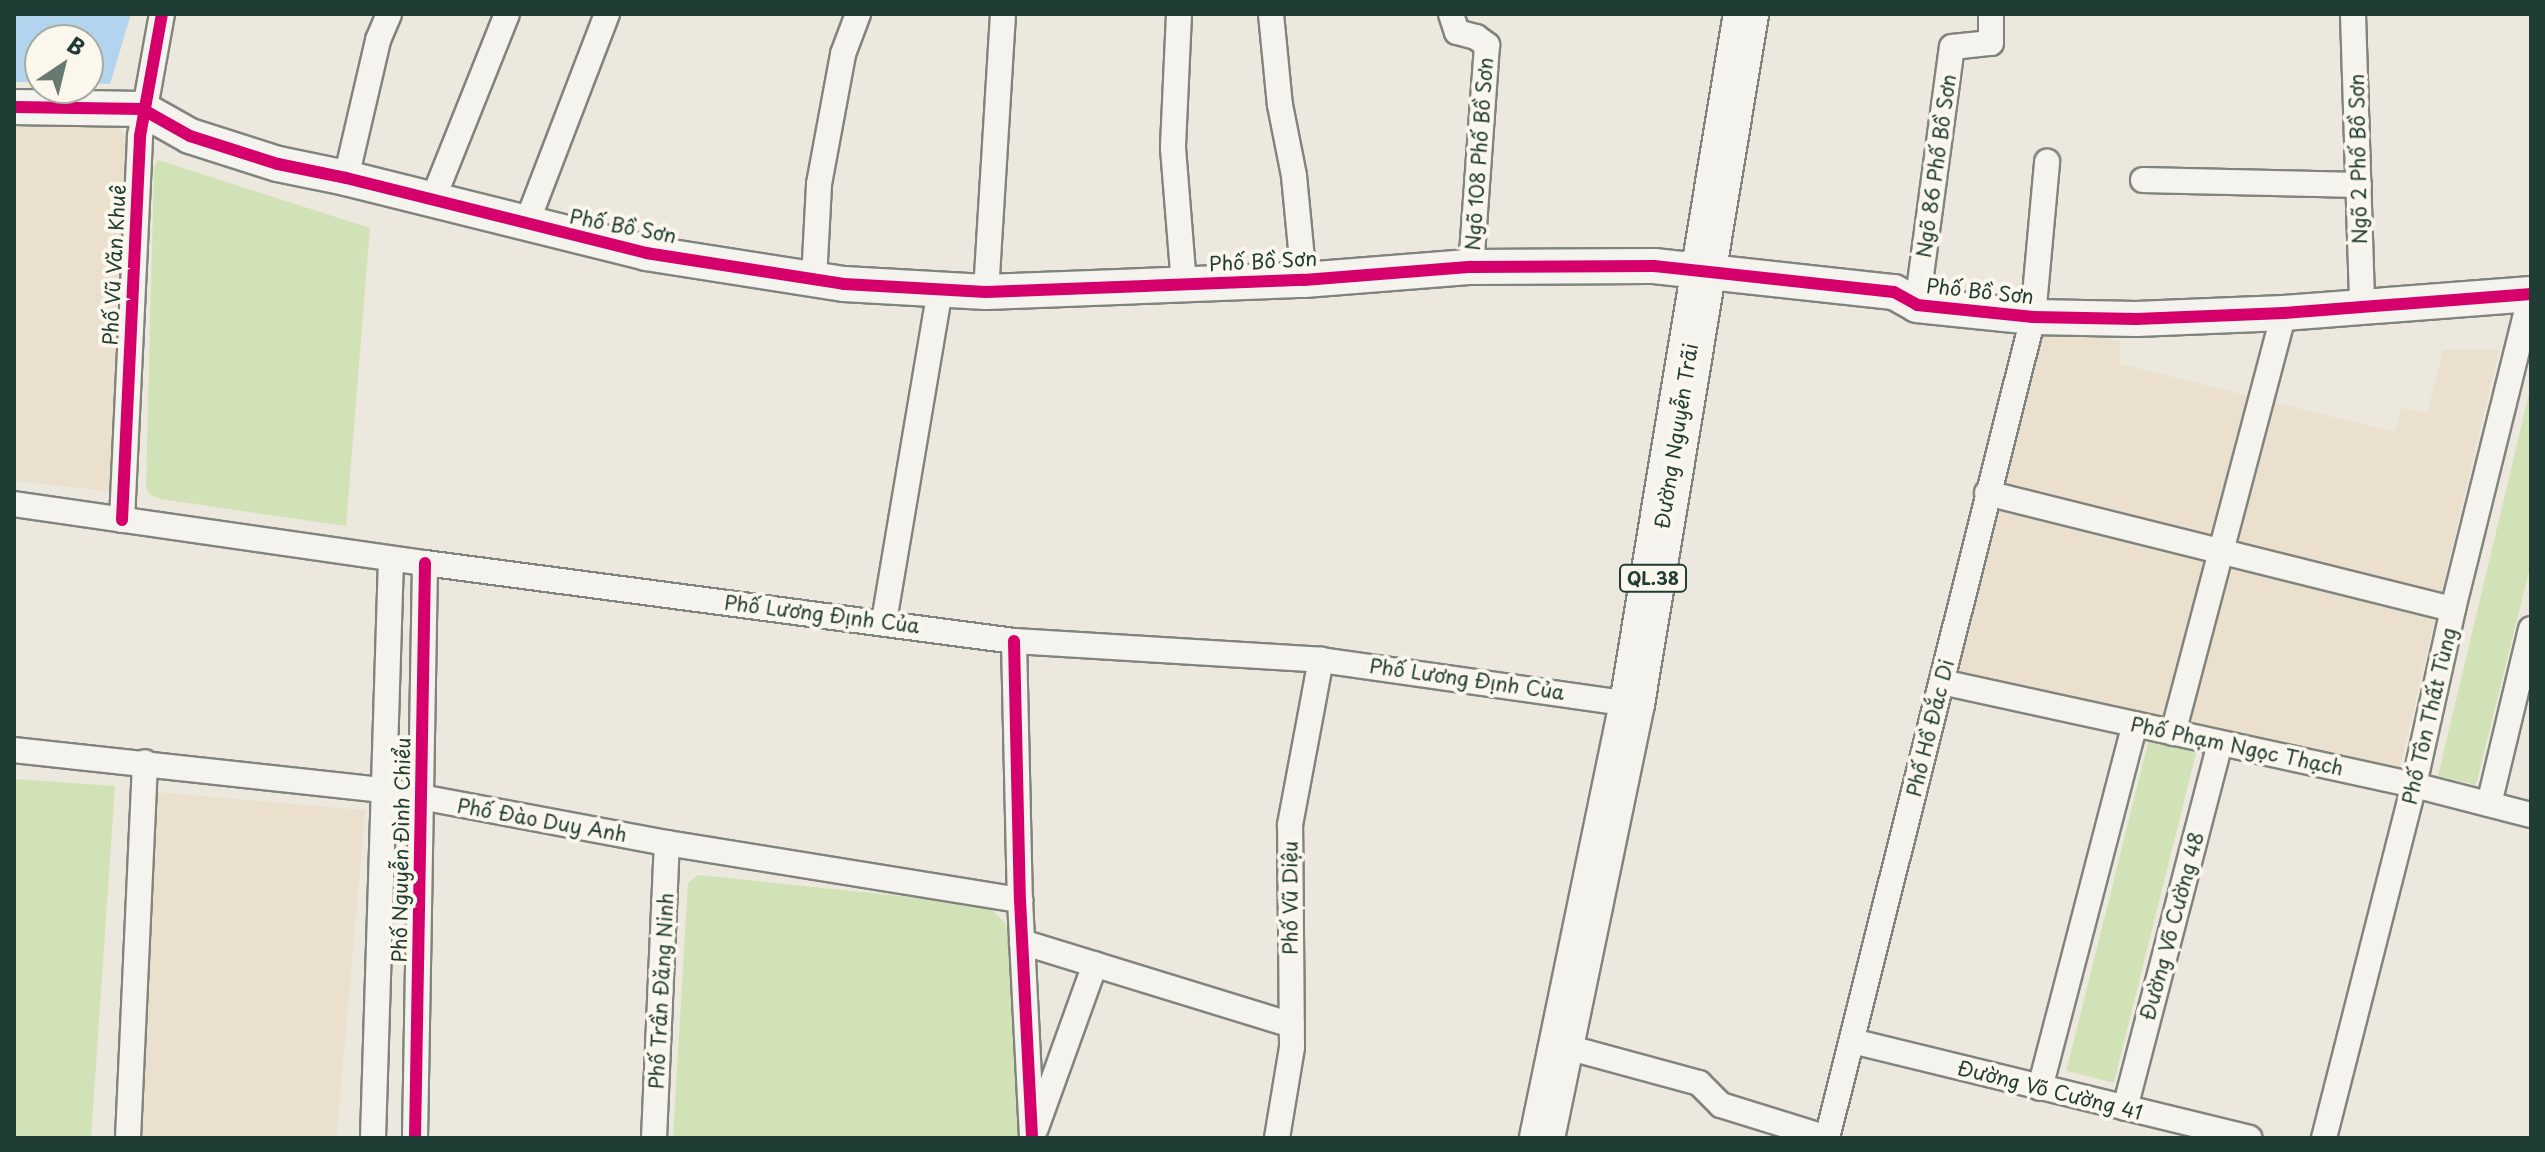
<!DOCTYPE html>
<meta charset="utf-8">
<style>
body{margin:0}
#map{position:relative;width:2545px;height:1152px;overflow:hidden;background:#ede8de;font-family:"Playpen Sans",sans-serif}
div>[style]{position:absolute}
.built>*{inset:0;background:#ebdfcd;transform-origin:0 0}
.green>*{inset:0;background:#d1e2b6;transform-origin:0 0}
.water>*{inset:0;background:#b2d4ee}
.roads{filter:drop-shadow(2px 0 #81847e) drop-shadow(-2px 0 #81847e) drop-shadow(0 2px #81847e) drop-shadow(0 -2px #81847e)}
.street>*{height:24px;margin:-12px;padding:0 12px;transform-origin:12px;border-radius:12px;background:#f5f3ee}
.secondary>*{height:34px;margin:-17px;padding:0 17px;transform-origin:17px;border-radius:17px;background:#f5f3ee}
.highway>*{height:44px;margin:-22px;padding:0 22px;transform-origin:22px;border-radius:22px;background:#f5f3ee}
.cycleway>*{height:12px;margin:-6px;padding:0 6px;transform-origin:6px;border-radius:6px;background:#d6006c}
span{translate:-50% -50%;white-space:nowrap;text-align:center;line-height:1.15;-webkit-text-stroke:8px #fbf7ec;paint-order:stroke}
.shield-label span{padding:2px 6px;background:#fbf7ec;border:2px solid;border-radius:6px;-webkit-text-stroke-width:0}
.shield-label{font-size:18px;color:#1f3d34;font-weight:700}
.street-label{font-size:20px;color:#1f3d34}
.frame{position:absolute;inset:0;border:16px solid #1f3d34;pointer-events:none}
.north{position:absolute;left:24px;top:24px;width:80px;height:80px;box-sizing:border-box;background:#fbf7ec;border:2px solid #a3ada2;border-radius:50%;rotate:35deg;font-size:22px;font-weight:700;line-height:32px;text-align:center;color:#1f3d34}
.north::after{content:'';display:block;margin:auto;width:28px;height:36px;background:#677970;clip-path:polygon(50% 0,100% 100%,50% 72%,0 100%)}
</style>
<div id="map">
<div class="built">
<i style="clip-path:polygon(112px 121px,130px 140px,109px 491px,14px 481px,14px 122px)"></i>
<i style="clip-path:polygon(2042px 327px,2120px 341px,2120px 364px,2394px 432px,2402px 408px,2427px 413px,2443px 350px,2499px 350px,2399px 770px,1955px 671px)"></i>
<i style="left:157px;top:792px;width:209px;height:346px;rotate:5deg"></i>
</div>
<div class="green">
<i style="clip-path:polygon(158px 160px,370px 228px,346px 526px,160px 499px,150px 495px,146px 487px,154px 167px)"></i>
<i style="clip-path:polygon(2531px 385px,2531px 563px,2476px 785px,2438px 776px)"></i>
<i style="left:2149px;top:739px;width:49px;height:342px;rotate:14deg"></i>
<i style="clip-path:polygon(14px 779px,115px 786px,91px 1138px,14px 1138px)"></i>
<i style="clip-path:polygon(698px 875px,987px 905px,1006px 924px,1026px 1129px,1024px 1138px,673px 1138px,688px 883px)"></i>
</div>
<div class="water">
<i style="clip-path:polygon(14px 14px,131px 14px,110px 84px,88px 83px,88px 40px,40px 40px,40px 82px,14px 82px)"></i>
</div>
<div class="roads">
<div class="street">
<i style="left:1179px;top:14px;width:134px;rotate:92.6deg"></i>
<i style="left:1173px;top:148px;width:137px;rotate:85.4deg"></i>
<i style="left:1271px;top:14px;width:91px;rotate:84.4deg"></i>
<i style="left:1280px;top:105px;width:72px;rotate:78.8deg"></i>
<i style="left:1294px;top:176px;width:104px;rotate:84.5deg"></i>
<i style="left:1451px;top:14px;width:19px;rotate:72deg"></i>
<i style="left:1457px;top:32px;width:20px;rotate:15deg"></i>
<i style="left:1476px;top:37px;width:14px;rotate:36deg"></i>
<i style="left:1487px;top:45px;width:223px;rotate:94.1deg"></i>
<i style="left:2353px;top:14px;width:290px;rotate:88.2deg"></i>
<i style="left:346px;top:178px;width:142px;rotate:-76.9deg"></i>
<i style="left:378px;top:40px;width:28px;rotate:-67deg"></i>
<i style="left:2143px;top:180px;width:216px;rotate:1.3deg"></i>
<i style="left:433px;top:199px;width:199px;rotate:-68.2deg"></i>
<i style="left:526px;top:225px;width:226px;rotate:-69deg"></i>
<i style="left:814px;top:280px;width:96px;rotate:-87deg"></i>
<i style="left:819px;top:184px;width:132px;rotate:-79.5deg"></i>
<i style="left:843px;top:54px;width:43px;rotate:-69.4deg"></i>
<i style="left:986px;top:292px;width:279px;rotate:-86.5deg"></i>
<i style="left:1917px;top:305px;width:260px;rotate:-82.3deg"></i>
<i style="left:1952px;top:47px;width:39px;rotate:-6deg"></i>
<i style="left:1991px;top:43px;width:29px;rotate:-90deg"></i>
<i style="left:1987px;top:493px;width:480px;rotate:14deg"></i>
<i style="left:14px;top:504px;width:415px;rotate:8.2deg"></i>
<i style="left:425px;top:563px;width:594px;rotate:7.54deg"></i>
<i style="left:1014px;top:641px;width:308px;rotate:3.5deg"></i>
<i style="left:1321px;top:660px;width:314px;rotate:8.1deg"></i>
<i style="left:122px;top:520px;width:384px;rotate:-87.3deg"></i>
<i style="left:140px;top:136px;width:124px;rotate:-79.8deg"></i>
<i style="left:884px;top:621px;width:336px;rotate:-80.4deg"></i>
<i style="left:1014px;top:641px;width:259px;rotate:88.7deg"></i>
<i style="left:1020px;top:900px;width:238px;rotate:87.1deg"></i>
<i style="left:1942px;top:682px;width:483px;rotate:12.3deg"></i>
<i style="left:2414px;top:785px;width:121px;rotate:14.4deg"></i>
<i style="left:2173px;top:733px;width:434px;rotate:-75.2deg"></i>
<i style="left:14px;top:750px;width:371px;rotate:6.2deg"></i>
<i style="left:383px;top:790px;width:289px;rotate:10.6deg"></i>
<i style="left:667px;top:843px;width:358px;rotate:9.2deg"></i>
<i style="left:2489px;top:804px;width:180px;rotate:-76.5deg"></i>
<i style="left:1022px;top:942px;width:282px;rotate:17.1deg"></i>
<i style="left:1852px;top:1041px;width:409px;rotate:13.7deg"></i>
<i style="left:1563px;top:1046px;width:141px;rotate:15.2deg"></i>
<i style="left:1699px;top:1083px;width:31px;rotate:45deg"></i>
<i style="left:1721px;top:1105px;width:111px;rotate:17.3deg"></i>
<i style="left:2040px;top:1088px;width:376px;rotate:-75.4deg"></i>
<i style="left:2125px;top:1108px;width:377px;rotate:-75.4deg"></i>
<i style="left:1036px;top:1128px;width:174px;rotate:-70.2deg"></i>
<i style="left:128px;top:1138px;width:376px;rotate:-87.4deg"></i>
<i style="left:373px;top:1138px;width:579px;rotate:-88.22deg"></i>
<i style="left:415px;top:1138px;width:575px;rotate:-89deg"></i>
<i style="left:654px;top:1138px;width:295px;rotate:-87.5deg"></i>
<i style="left:1277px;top:1138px;width:92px;rotate:-80.6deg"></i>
<i style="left:1292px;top:1047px;width:222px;rotate:-90.5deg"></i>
<i style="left:1290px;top:825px;width:168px;rotate:-79.4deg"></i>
<i style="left:1827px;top:1138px;width:846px;rotate:-75.91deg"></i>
<i style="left:2033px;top:317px;width:156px;rotate:-84.8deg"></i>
<i style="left:2324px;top:1138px;width:364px;rotate:-75.7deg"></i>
<i style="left:2414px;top:785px;width:180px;rotate:-77.5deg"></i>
<i style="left:2453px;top:609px;width:325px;rotate:-76.1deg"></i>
</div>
<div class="secondary">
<i style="left:14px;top:107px;width:128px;rotate:0.9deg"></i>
<i style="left:142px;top:109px;width:55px;rotate:29.4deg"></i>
<i style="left:190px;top:136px;width:92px;rotate:17.7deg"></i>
<i style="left:278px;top:164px;width:69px;rotate:11.6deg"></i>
<i style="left:346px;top:178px;width:309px;rotate:14deg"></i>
<i style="left:646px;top:253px;width:200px;rotate:8.9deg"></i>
<i style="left:844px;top:284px;width:142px;rotate:3.2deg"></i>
<i style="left:986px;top:292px;width:318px;rotate:-2.2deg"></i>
<i style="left:1304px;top:280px;width:168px;rotate:-4.5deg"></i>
<i style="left:1471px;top:267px;width:183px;rotate:-0.3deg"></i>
<i style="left:1654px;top:266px;width:241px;rotate:6.2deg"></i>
<i style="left:1894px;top:292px;width:26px;rotate:29deg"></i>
<i style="left:1917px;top:305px;width:117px;rotate:5.9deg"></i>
<i style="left:2033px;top:317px;width:103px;rotate:1.1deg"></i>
<i style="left:2136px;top:319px;width:148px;rotate:-2.3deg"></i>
<i style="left:2284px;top:313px;width:248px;rotate:-4.4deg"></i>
</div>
<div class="highway">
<i style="left:1542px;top:1138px;width:443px;rotate:-78.3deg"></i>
<i style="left:1632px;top:704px;width:699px;rotate:-80.62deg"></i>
</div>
</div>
<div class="cycleway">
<i style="left:14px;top:107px;width:128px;rotate:0.9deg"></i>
<i style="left:142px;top:109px;width:55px;rotate:29.4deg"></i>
<i style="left:190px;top:136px;width:92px;rotate:17.7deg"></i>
<i style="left:278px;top:164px;width:69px;rotate:11.6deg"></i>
<i style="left:346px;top:178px;width:309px;rotate:14deg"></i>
<i style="left:646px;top:253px;width:200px;rotate:8.9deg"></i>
<i style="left:844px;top:284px;width:142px;rotate:3.2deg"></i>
<i style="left:986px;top:292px;width:318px;rotate:-2.2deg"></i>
<i style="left:1304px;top:280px;width:168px;rotate:-4.5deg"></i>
<i style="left:1471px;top:267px;width:183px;rotate:-0.3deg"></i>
<i style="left:1654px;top:266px;width:241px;rotate:6.2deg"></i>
<i style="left:1894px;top:292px;width:26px;rotate:29deg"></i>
<i style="left:1917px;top:305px;width:117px;rotate:5.9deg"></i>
<i style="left:2033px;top:317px;width:103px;rotate:1.1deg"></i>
<i style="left:2136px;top:319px;width:148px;rotate:-2.3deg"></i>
<i style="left:2284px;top:313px;width:248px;rotate:-4.4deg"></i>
<i style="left:122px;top:520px;width:384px;rotate:-87.3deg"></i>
<i style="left:140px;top:136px;width:124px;rotate:-79.8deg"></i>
<i style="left:1014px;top:641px;width:259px;rotate:88.7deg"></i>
<i style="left:1020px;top:900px;width:238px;rotate:87.1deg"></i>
<i style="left:415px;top:1138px;width:575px;rotate:-89deg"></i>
</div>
<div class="shield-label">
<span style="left:1653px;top:578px">QL.38</span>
</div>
<div class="street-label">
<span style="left:1479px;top:154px;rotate:-86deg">Ngõ 108 Phố Bồ Sơn</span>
<span style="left:2358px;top:159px;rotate:-91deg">Ngõ 2 Phố Bồ Sơn</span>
<span style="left:1936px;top:166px;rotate:-82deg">Ngõ 86 Phố Bồ Sơn</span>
<span style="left:623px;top:226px;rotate:11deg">Phố Bồ Sơn</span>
<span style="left:1263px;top:261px;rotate:-3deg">Phố Bồ Sơn</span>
<span style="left:114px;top:265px;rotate:-87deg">Phố Vũ Văn Khuê</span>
<span style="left:1980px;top:291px;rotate:6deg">Phố Bồ Sơn</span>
<span style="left:1676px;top:436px;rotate:-81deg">Đường Nguyễn Trãi</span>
<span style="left:822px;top:614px;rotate:7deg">Phố Lương Định Của</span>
<span style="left:1467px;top:679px;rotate:8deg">Phố Lương Định Của</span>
<span style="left:2429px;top:716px;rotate:-77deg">Phố Tôn Thất Tùng</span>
<span style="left:1930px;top:728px;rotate:-76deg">Phố Hồ Đắc Di</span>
<span style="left:2237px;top:746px;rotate:12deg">Phố Phạm Ngọc Thạch</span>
<span style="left:542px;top:820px;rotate:10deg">Phố Đào Duy Anh</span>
<span style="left:401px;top:850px;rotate:-89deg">Phố Nguyễn Đình Chiểu</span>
<span style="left:1290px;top:898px;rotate:-90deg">Phố Vũ Diệu</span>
<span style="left:2172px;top:926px;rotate:-75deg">Đường Võ Cường 48</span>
<span style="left:661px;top:991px;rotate:-87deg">Phố Trần Đăng Ninh</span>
<span style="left:2050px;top:1090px;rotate:14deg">Đường Võ Cường 41</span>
</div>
<div class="frame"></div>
<div class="north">B</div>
</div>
